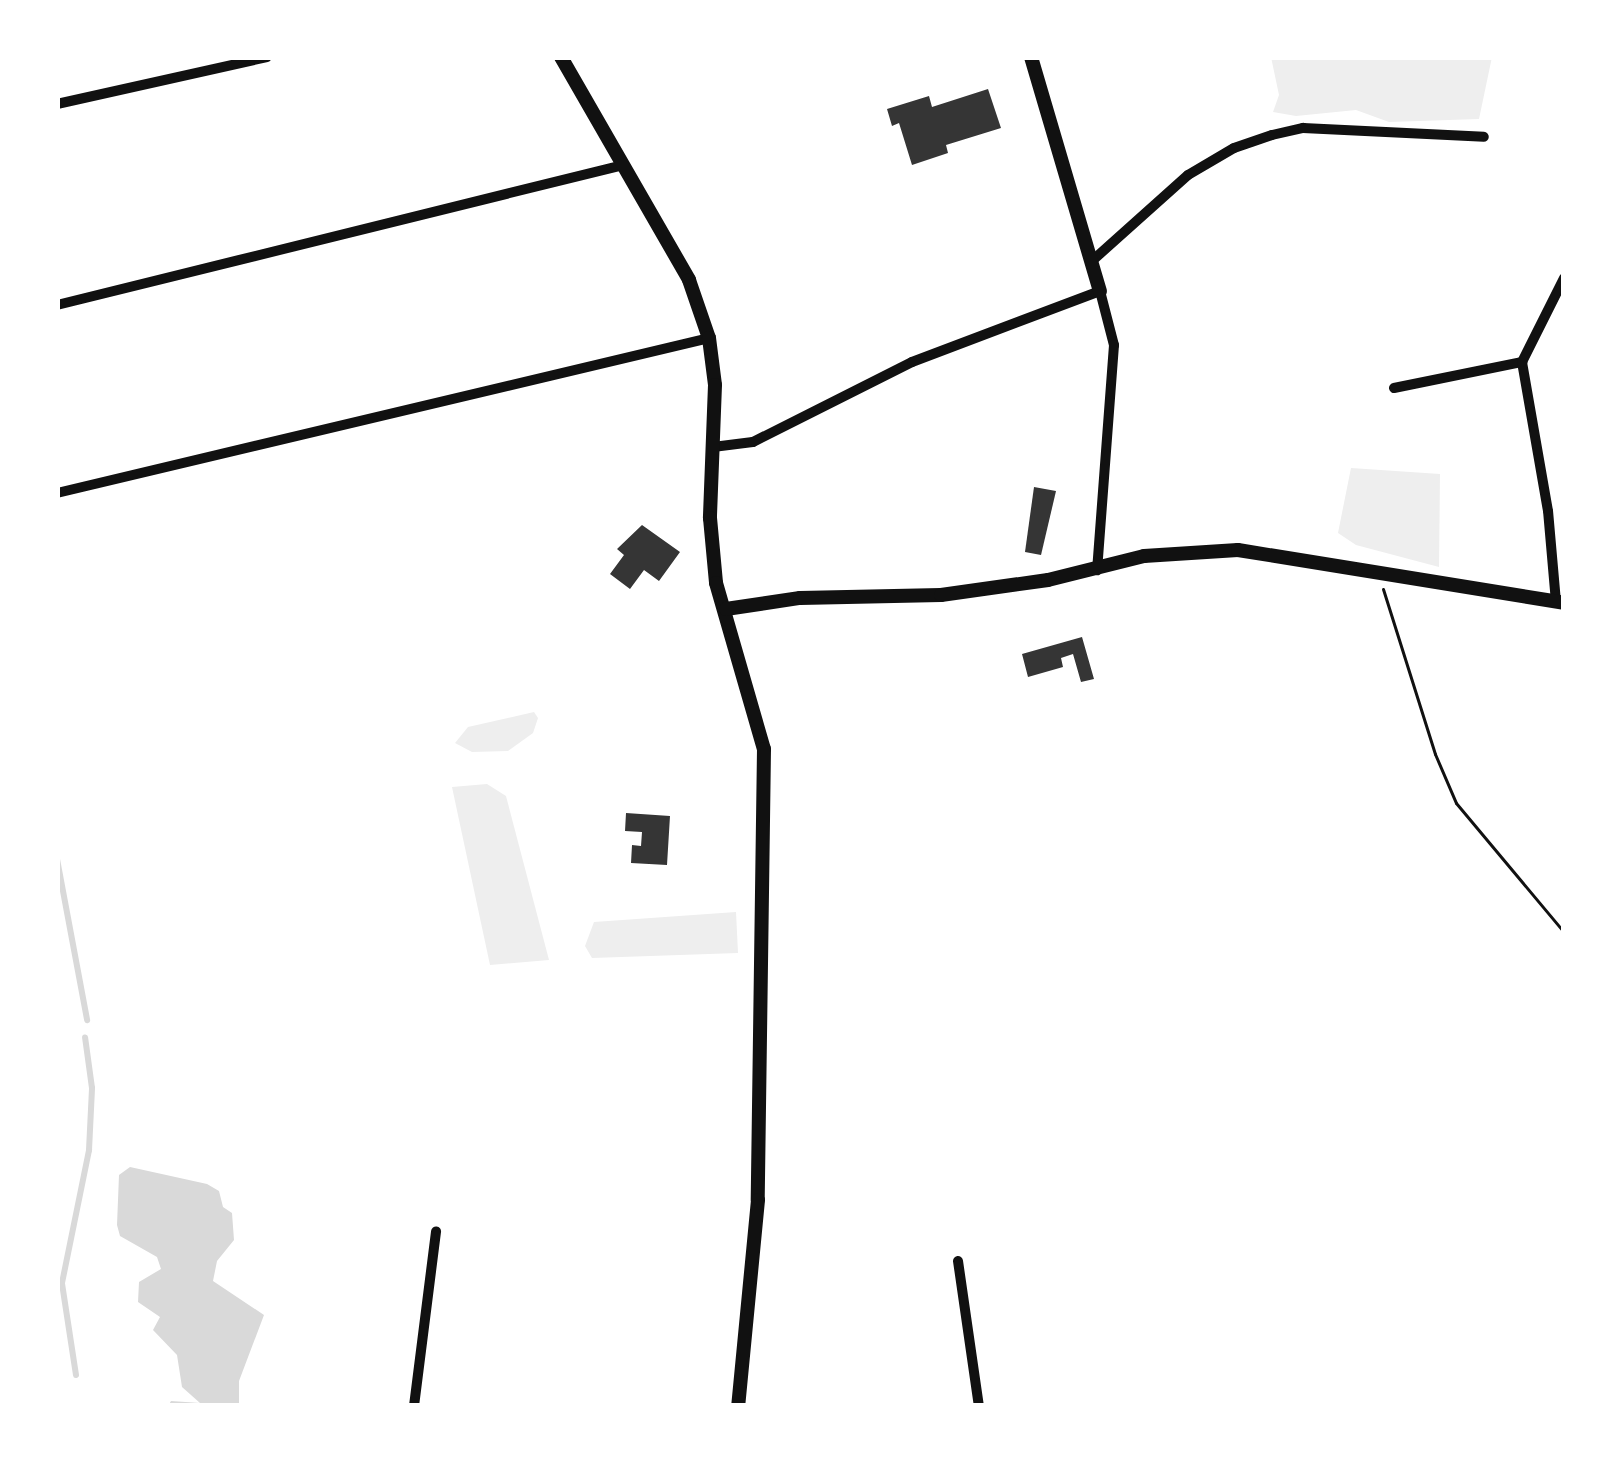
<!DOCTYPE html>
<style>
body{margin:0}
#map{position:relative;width:1621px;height:1463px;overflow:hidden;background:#fff;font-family:"Fira Sans",sans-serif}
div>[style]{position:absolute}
.green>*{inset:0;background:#eee}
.water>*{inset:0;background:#d9d9d9}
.stream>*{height:6px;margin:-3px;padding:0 3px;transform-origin:3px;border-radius:3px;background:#d9d9d9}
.building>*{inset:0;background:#353535}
.path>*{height:3px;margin:-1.5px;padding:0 1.5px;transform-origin:1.5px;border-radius:1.5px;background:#111}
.minor>*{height:10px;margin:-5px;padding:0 5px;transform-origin:5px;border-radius:5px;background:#111}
.tertiary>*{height:14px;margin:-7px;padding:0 7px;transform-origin:7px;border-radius:7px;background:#111}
span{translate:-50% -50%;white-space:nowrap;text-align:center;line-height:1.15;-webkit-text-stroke:10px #fff;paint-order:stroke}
.frame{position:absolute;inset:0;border:60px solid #fff;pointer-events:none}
</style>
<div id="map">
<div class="green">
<i style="clip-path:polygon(1271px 57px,1492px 57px,1479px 119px,1389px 122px,1356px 110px,1296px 116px,1273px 112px,1279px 95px)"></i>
<i style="clip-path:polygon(1351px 468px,1440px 474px,1439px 567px,1356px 545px,1338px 533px)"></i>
<i style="clip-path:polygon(534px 712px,538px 718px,533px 733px,508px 751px,472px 752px,455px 743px,468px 727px)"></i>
<i style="clip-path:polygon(487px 784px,506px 796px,549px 960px,490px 965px,452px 787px)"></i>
<i style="clip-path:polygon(736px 912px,738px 953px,592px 958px,585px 946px,594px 922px)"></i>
</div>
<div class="water">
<i style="clip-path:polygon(130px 1167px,207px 1184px,219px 1191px,223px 1207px,232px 1213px,234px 1240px,217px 1261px,213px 1281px,264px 1315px,239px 1381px,239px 1406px,168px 1406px,171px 1401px,200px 1403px,182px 1387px,177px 1355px,153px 1330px,160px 1317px,138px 1302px,139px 1282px,161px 1269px,157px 1257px,120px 1236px,117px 1225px,119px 1175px)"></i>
</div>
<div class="stream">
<i style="left:57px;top:859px;width:164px;rotate:79.4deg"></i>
<i style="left:76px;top:1375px;width:93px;rotate:-98.7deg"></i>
<i style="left:62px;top:1283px;width:136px;rotate:-78.5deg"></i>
<i style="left:89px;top:1150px;width:62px;rotate:-87.2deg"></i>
<i style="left:92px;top:1088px;width:51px;rotate:-97.8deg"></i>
</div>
<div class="building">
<i style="clip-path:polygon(988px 89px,1001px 128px,946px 145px,948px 153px,912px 165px,899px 123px,892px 126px,887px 109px,929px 96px,932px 107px)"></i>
<i style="clip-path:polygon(1034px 487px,1056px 491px,1041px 555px,1025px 552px)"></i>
<i style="clip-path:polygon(642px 525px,680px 552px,659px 581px,644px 570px,630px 589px,610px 574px,624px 555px,617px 549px)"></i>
<i style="clip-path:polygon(1082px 637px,1094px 679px,1081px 682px,1073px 654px,1061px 658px,1063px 667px,1028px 677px,1022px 654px)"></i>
<i style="clip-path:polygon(626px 813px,670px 816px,667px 865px,631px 863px,632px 845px,641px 846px,642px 832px,625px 831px)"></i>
</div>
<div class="path">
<i style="left:1383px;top:589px;width:173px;rotate:72.5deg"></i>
<i style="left:1435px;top:754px;width:53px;rotate:66.8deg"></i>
<i style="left:1456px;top:803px;width:168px;rotate:50.1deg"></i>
</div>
<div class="minor">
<i style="left:57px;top:104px;width:215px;rotate:-12.6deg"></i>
<i style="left:1093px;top:260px;width:127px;rotate:-41.8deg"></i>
<i style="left:1188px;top:175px;width:53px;rotate:-30.4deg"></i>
<i style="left:1234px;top:148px;width:40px;rotate:-18.9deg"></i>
<i style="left:1272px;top:135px;width:32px;rotate:-13deg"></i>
<i style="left:1303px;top:128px;width:181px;rotate:2.8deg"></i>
<i style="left:57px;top:305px;width:583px;rotate:-13.89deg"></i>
<i style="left:1394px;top:388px;width:131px;rotate:-11.5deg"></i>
<i style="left:713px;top:447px;width:40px;rotate:-7.1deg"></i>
<i style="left:753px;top:442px;width:178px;rotate:-26.7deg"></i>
<i style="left:912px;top:362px;width:201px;rotate:-20.7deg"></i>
<i style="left:1100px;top:291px;width:56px;rotate:75.5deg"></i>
<i style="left:1114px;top:345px;width:226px;rotate:94.3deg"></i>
<i style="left:57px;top:493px;width:670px;rotate:-13.37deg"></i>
<i style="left:1556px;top:602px;width:91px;rotate:-95deg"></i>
<i style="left:1548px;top:511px;width:151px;rotate:-99.9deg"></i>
<i style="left:1522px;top:362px;width:94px;rotate:-63.4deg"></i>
<i style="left:958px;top:1261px;width:147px;rotate:81.8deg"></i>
<i style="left:414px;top:1406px;width:176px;rotate:-82.8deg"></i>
</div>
<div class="tertiary">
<i style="left:561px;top:57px;width:257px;rotate:60.1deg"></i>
<i style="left:689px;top:280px;width:61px;rotate:71deg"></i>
<i style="left:709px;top:338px;width:47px;rotate:82.7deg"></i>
<i style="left:715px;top:385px;width:133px;rotate:92.2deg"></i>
<i style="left:710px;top:518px;width:65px;rotate:84.7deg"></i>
<i style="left:716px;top:583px;width:173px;rotate:73.9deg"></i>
<i style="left:764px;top:749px;width:451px;rotate:90.8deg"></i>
<i style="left:758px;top:1200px;width:207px;rotate:95.5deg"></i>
<i style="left:1031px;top:57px;width:244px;rotate:73.6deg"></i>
<i style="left:726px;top:609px;width:75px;rotate:-8.5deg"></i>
<i style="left:800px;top:598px;width:141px;rotate:-1.2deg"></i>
<i style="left:941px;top:595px;width:108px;rotate:-8deg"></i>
<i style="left:1048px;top:580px;width:99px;rotate:-14deg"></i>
<i style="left:1144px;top:556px;width:94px;rotate:-3.7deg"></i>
<i style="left:1238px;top:550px;width:330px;rotate:9.2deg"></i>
</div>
<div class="frame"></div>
</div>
